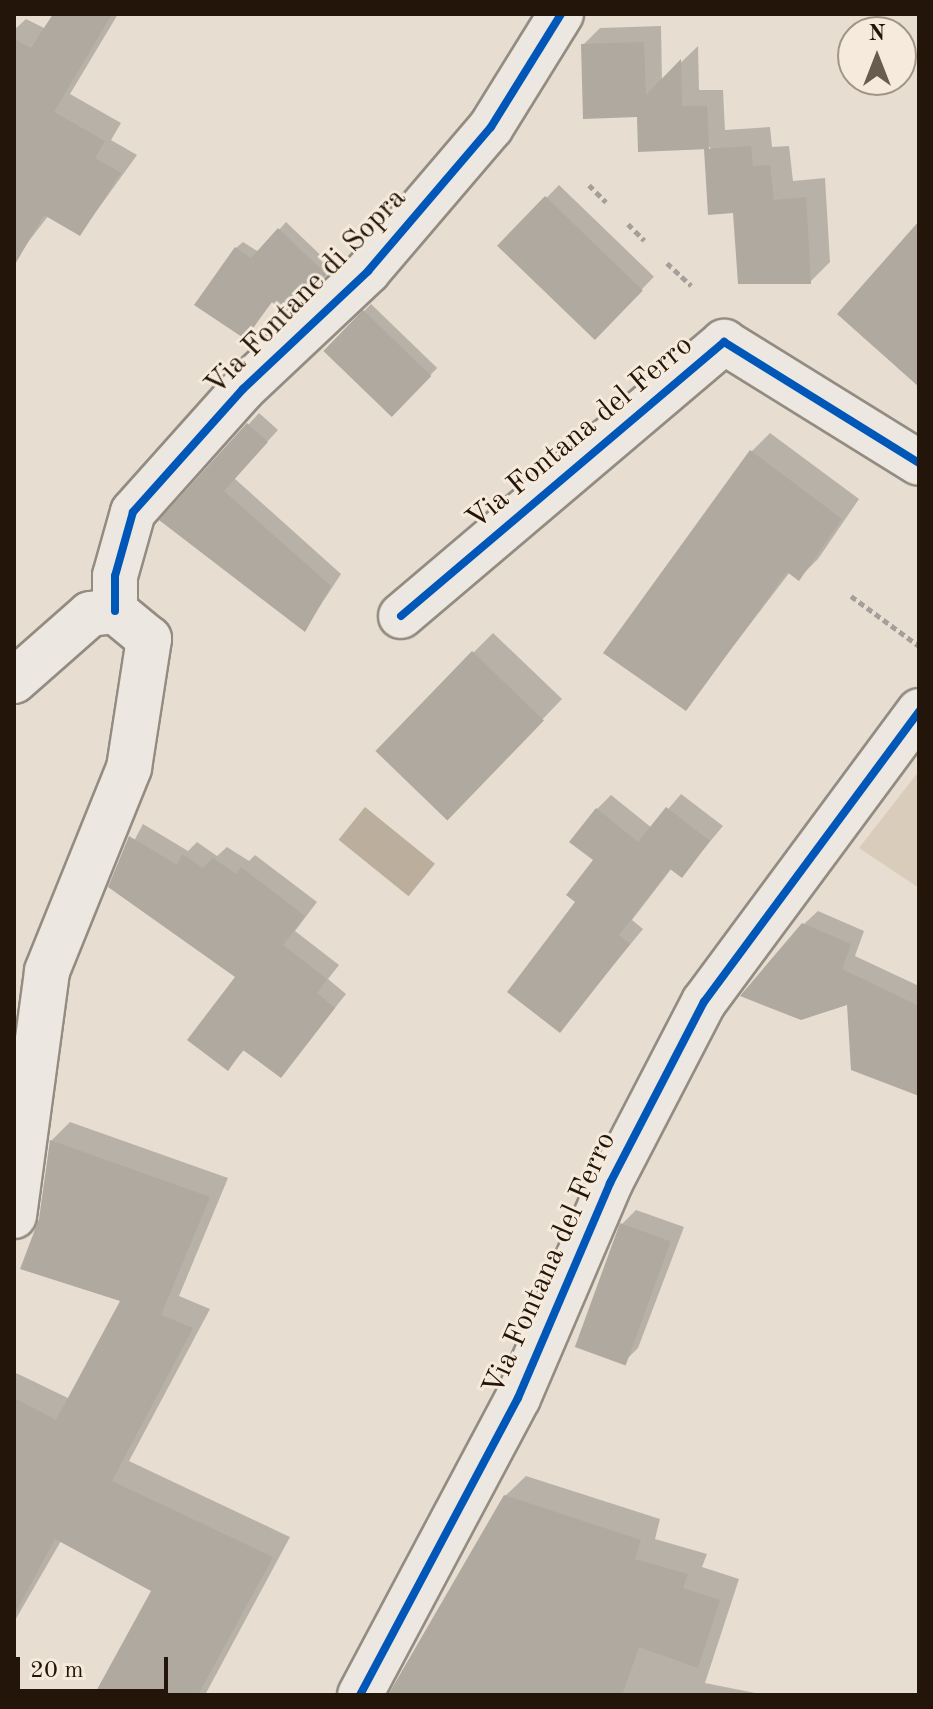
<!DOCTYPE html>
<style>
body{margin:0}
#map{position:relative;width:933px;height:1709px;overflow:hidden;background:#e7ded1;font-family:"Old Standard TT",serif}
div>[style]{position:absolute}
.green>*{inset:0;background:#d9ccba}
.water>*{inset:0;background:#bcae9d;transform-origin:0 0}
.shadow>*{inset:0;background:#0003;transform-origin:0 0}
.building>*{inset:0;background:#b0a9a0;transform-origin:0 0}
.path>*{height:5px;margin-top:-2.5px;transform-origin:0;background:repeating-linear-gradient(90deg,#a59f99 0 6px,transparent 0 10px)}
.roads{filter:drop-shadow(2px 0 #928c82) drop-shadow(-2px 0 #928c82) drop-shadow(0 2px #928c82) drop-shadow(0 -2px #928c82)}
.street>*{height:44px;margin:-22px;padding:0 22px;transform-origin:22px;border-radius:22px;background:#ece7e0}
.cycleway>*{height:8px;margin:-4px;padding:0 4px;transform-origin:4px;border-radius:4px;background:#0057b8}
span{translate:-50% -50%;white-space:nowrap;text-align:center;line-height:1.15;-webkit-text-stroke:6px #f5eadb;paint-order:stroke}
.street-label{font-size:30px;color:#231509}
.frame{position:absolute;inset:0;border:16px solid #231509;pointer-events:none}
.north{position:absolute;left:837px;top:16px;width:80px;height:80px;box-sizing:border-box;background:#f5eadb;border:2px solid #a19587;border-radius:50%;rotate:0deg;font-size:22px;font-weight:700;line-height:32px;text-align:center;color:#231509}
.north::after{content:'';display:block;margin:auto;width:28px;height:36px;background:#685b4f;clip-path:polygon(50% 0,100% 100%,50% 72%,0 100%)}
.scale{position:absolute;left:16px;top:1657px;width:152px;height:36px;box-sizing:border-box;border:4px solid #231509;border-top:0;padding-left:10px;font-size:24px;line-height:28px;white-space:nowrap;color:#231509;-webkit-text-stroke:6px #f5eadb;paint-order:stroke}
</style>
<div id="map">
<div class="green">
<i style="clip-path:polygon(919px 771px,919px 888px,859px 848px)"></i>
</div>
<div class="water">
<i style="left:365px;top:807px;width:90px;height:42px;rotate:39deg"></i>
</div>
<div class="shadow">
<i style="clip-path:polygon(56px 14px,118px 14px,70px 94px,121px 123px,111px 140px,137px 155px,80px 234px,49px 215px,18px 255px,14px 30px,26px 19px,46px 29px)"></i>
<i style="clip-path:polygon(661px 26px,662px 81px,698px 46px,699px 90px,723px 90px,725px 130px,770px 127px,772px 147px,789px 146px,793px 181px,825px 178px,830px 262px,810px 282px,735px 211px,710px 147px,640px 150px,639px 115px,583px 45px,600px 28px)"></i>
<i style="left:559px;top:185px;width:132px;height:84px;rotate:44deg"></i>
<i style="clip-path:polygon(286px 222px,333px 267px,285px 312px,273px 300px,245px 336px,236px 248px,243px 242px,259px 252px)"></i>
<i style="left:371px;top:304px;width:92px;height:64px;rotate:44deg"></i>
<i style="clip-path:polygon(259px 413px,278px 430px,234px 478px,341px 574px,305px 629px,162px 520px)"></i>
<i style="clip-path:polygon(770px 433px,859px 499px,818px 559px,799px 578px,790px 572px,686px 708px,751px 452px)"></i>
<i style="clip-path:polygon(493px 633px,562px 699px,468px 797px,473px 653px)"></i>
<i style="clip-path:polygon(681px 794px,723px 826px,682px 875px,672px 868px,632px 920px,643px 929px,560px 1030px,578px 901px,596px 860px,597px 809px,611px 795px,652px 828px)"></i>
<i style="clip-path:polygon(143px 824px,188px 851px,197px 842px,217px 856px,227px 847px,249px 861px,255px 855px,317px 902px,295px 931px,339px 965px,328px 979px,346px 994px,281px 1076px,245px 1049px,228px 1068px,238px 977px,110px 886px)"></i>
<i style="clip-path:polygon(818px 911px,864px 931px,855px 956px,919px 986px,919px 1094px,849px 1002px,804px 924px)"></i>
<i style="clip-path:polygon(70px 1122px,228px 1178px,179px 1296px,210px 1309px,129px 1461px,290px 1537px,205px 1695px,97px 1695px,153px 1590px,61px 1541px,14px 1622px,14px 1372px,70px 1399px,123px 1299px,41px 1220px,51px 1141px)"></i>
<i style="clip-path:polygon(636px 1210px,684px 1227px,638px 1348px,624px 1362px,622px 1224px)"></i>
<i style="clip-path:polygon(526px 1476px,660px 1519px,655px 1539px,707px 1554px,702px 1567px,739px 1579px,705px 1683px,765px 1695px,389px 1695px,505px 1496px)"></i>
</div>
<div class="building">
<i style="clip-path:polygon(53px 14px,112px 14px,54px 112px,105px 141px,95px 158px,121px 173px,80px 236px,44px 215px,14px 266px,14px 39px,31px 48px)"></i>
<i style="clip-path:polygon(644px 42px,646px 95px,681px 59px,682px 106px,707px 106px,709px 149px,638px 152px,637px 117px,583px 119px,581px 44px)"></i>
<i style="clip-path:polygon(751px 146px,753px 166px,770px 165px,774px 200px,806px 197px,811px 284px,738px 284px,733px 213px,708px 215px,704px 149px)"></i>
<i style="left:545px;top:196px;width:136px;height:69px;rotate:44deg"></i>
<i style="clip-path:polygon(919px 221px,919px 387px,837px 314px)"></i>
<i style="clip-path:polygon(278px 228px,327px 275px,285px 315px,272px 302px,245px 339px,194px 305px,235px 247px,251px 258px)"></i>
<i style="left:363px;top:310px;width:95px;height:57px;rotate:44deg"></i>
<i style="clip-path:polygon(247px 423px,268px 442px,224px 491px,331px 586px,305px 632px,159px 520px)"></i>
<i style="clip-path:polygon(750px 450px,842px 519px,799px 581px,787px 572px,686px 711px,603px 653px)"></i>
<i style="left:472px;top:651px;width:100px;height:139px;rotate:44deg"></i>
<i style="clip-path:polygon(666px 807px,710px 841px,682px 878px,670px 869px,619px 935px,630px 944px,560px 1033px,507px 992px,575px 902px,566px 895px,593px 860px,569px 842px,596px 808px,638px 842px)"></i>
<i style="clip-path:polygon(129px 836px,177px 865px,182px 854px,203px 868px,213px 858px,236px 874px,241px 867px,305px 916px,283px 945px,327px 979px,317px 993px,335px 1008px,281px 1078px,243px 1050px,228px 1071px,187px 1040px,235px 977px,108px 887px)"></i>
<i style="clip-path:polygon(802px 923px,851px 944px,842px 969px,919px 1006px,919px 1096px,851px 1070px,847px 1005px,801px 1020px,740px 996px)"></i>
<i style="clip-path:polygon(50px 1140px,210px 1197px,161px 1315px,193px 1328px,112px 1481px,273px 1557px,198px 1695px,94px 1695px,151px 1591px,55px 1539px,14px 1615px,14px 1398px,56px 1420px,120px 1301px,20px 1269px,39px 1219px)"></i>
<i style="left:620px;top:1223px;width:54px;height:132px;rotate:20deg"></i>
<i style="clip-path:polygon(504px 1495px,641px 1540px,635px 1559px,688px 1574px,683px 1588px,720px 1600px,698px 1668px,639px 1647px,622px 1695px,388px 1695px)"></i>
</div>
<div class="path">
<i style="left:589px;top:185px;width:24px;rotate:45deg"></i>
<i style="left:628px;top:224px;width:23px;rotate:45deg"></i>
<i style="left:667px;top:263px;width:33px;rotate:43deg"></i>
<i style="left:851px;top:596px;width:84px;rotate:36.3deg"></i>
</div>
<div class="roads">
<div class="street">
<i style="left:115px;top:611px;width:35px;rotate:-90deg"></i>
<i style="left:115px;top:576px;width:66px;rotate:-74.3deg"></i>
<i style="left:133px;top:512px;width:165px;rotate:-48.2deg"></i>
<i style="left:243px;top:389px;width:172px;rotate:-43.3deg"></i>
<i style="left:368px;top:271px;width:189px;rotate:-49.5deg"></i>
<i style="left:491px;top:127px;width:133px;rotate:-58.2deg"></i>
<i style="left:401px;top:616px;width:424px;rotate:-40.3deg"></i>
<i style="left:724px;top:342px;width:229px;rotate:31.8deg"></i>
<i style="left:14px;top:681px;width:101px;rotate:-41.4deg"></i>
<i style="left:90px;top:614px;width:25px;rotate:-7deg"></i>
<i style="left:14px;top:1216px;width:247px;rotate:-82.3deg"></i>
<i style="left:47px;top:971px;width:219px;rotate:-68deg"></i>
<i style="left:129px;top:768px;width:131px;rotate:-81.2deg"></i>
<i style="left:149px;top:639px;width:44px;rotate:-140.5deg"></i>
<i style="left:360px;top:1695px;width:336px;rotate:-62deg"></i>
<i style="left:518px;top:1398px;width:234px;rotate:-66.8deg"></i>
<i style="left:610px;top:1183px;width:204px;rotate:-62.6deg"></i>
<i style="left:704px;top:1002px;width:362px;rotate:-53.5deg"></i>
</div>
</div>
<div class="cycleway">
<i style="left:115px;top:611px;width:35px;rotate:-90deg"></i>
<i style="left:115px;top:576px;width:66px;rotate:-74.3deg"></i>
<i style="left:133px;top:512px;width:165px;rotate:-48.2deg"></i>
<i style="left:243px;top:389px;width:172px;rotate:-43.3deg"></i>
<i style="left:368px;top:271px;width:189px;rotate:-49.5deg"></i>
<i style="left:491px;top:127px;width:133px;rotate:-58.2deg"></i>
<i style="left:401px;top:616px;width:424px;rotate:-40.3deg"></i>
<i style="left:724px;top:342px;width:229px;rotate:31.8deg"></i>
<i style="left:360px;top:1695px;width:336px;rotate:-62deg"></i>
<i style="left:518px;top:1398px;width:234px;rotate:-66.8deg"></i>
<i style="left:610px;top:1183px;width:204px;rotate:-62.6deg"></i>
<i style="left:704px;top:1002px;width:362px;rotate:-53.5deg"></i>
</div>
<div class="street-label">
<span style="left:306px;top:292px;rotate:-46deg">Via Fontane di Sopra</span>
<span style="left:580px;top:433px;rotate:-40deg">Via Fontana del Ferro</span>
<span style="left:550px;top:1264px;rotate:-66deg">Via Fontana del Ferro</span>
</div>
<div class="frame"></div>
<div class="north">N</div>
<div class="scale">20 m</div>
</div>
